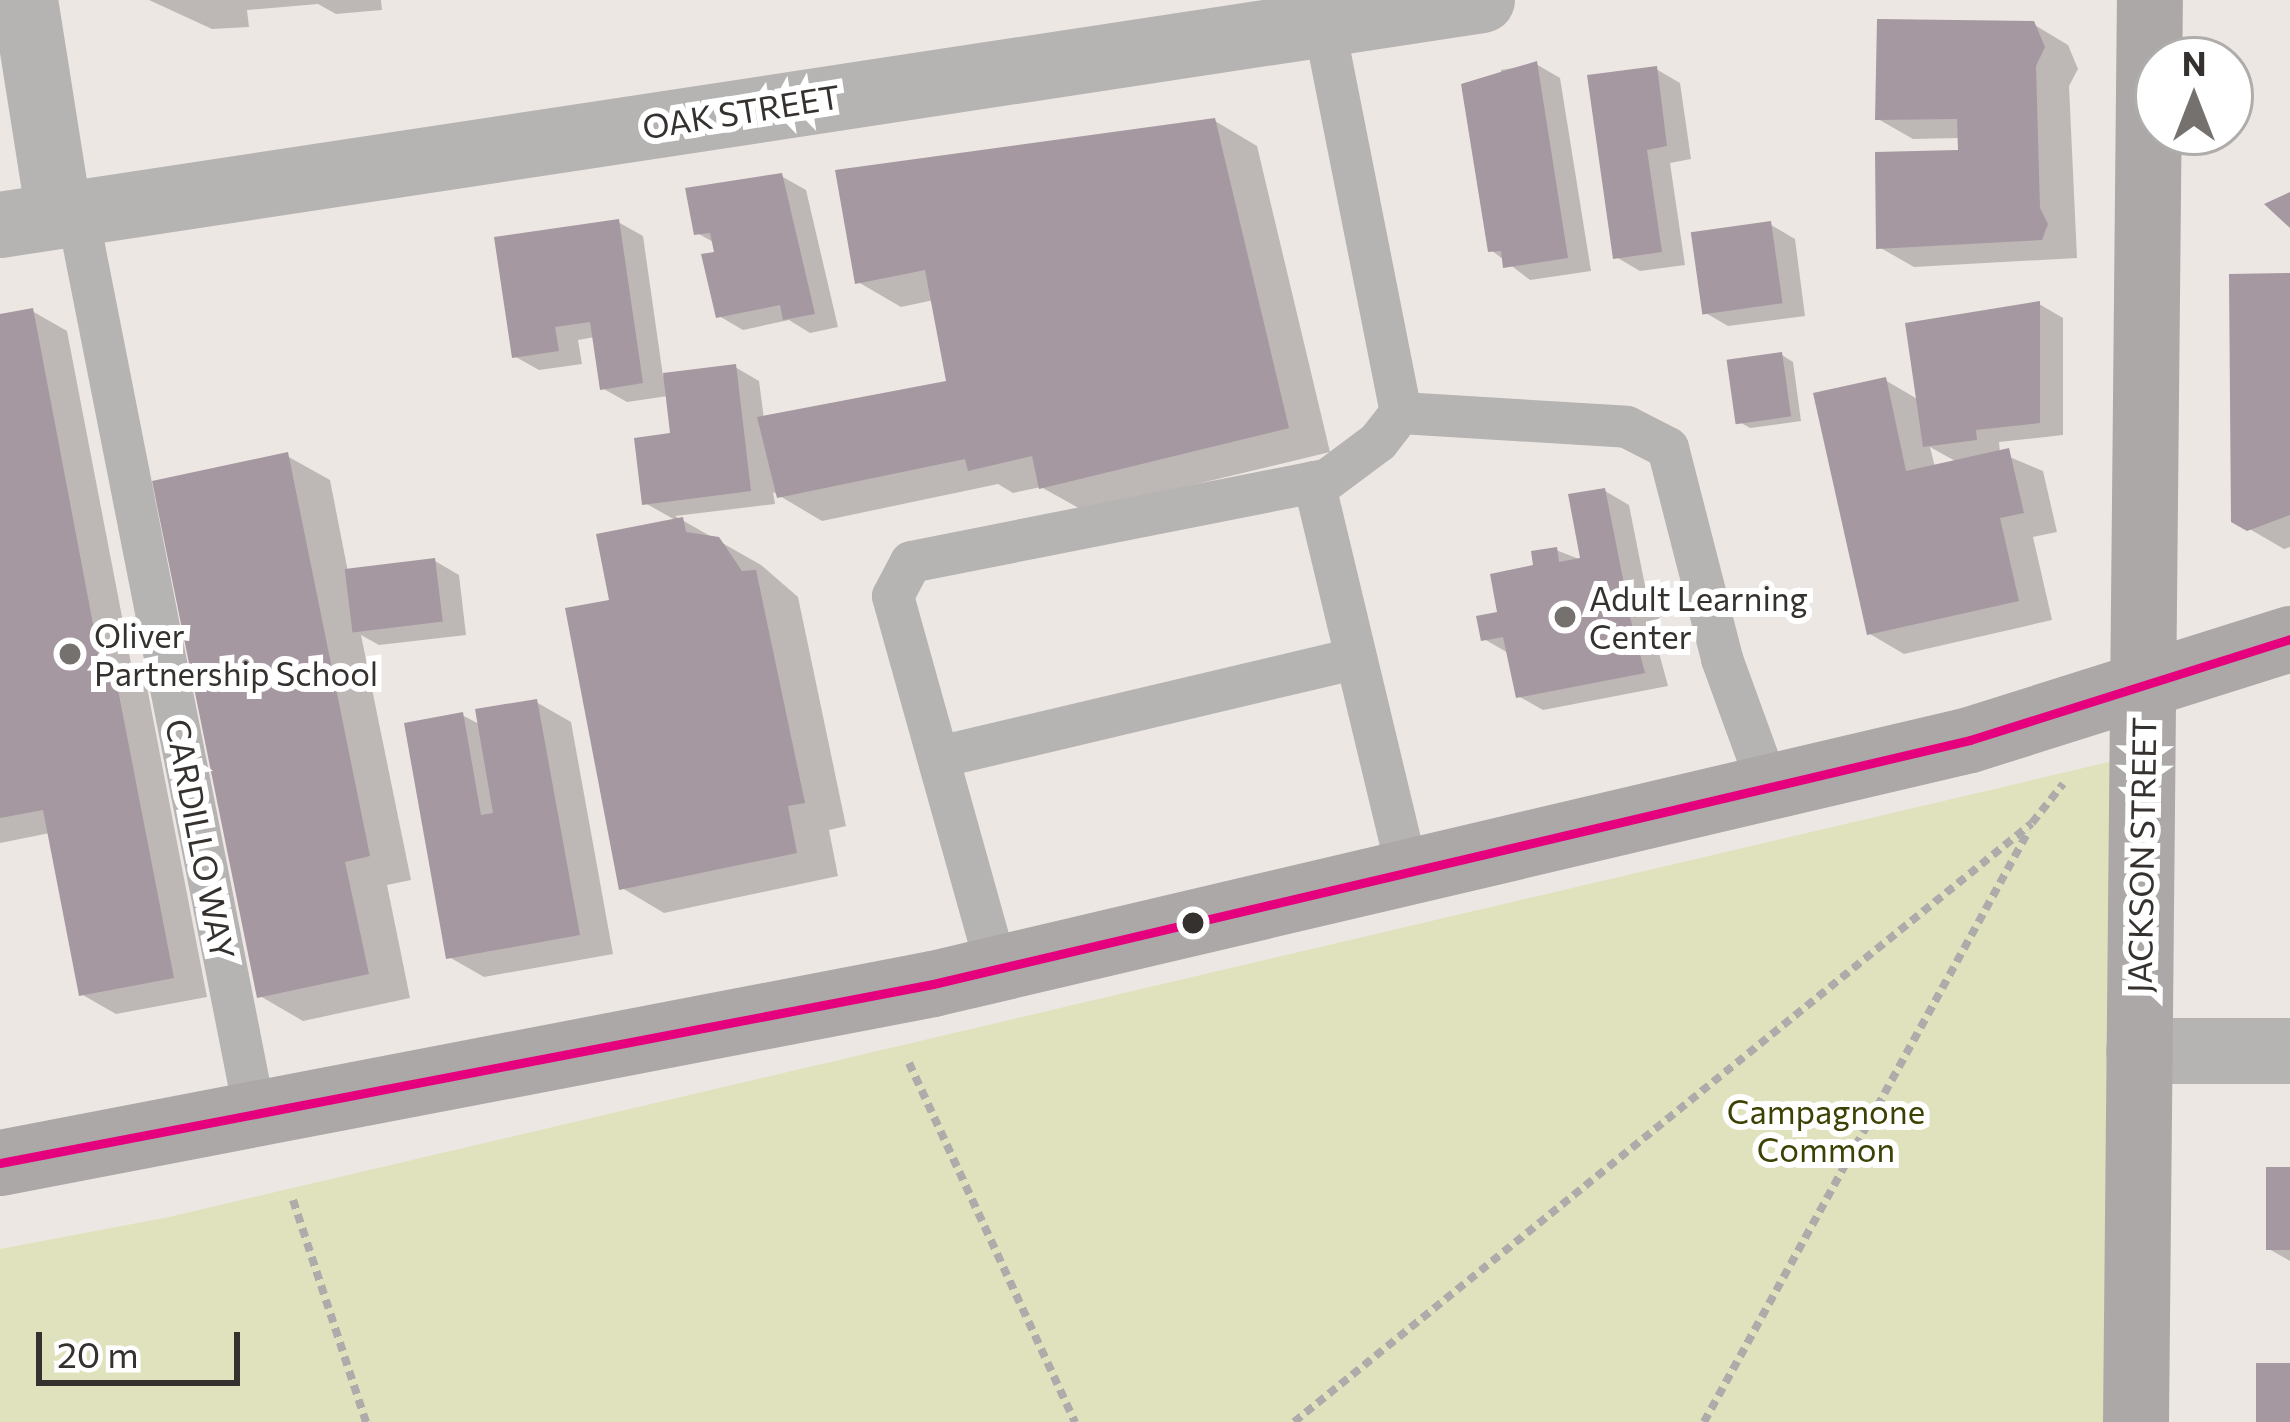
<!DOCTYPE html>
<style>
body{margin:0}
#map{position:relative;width:2290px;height:1422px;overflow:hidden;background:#ede7e4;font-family:Commissioner,sans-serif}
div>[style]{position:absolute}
.green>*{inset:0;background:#e0e2bd}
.shadow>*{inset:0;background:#0003}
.building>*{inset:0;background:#a598a0;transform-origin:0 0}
.path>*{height:8px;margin-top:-4px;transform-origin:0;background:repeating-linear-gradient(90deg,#aeacab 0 9px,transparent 0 15px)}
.lane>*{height:42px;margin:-21px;padding:0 21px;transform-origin:21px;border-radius:21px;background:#b6b3b3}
.street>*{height:66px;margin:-33px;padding:0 33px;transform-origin:33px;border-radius:33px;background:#b6b3b3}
.secondary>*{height:66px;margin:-33px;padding:0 33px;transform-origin:33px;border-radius:33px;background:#aca8a8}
.bus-1>*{height:9px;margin:-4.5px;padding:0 4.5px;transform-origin:4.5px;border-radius:4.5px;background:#e5007d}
.dots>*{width:33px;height:33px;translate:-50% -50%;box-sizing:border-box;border:6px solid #fff;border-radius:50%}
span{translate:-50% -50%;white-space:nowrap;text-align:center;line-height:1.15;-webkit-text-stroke:12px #fff;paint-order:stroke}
.street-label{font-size:33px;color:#35312f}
.poi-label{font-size:33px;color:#35312f}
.left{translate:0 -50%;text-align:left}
.park-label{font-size:33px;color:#3d4102}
.north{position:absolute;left:2134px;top:36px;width:120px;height:120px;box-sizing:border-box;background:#fff;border:3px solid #aeadac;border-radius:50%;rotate:0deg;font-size:33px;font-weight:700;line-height:48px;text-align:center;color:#35312f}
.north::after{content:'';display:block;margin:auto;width:42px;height:54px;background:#75716e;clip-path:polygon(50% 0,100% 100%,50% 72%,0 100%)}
.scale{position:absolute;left:36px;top:1332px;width:204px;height:54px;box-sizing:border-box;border:6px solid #35312f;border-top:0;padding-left:15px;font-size:36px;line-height:42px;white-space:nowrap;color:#35312f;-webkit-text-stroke:9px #fff;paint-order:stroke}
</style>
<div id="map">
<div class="green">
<i style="clip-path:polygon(2122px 759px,2115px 1422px,0 1422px,0 1249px,169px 1217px)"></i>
</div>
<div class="shadow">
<i style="clip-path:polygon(149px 0,381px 0,382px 10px,336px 14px,318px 4px,247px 10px,249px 27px,212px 29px)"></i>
<i style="clip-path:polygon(2033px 24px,2068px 45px,2078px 69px,2069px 86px,2077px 258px,1914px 267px,1879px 247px,1961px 153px,1960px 138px,1913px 139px,1878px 119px)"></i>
<i style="clip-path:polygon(1536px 64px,1560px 78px,1591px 271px,1530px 280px,1491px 250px,1501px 70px)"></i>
<i style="clip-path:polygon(1656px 69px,1680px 83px,1691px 159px,1670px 163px,1685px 265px,1640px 271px,1616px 257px)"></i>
<i style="clip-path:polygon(1215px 121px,1257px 146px,1330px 452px,1084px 511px,1041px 487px,1013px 493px,998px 484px,822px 521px,773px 492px,775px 504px,675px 516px,761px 565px,798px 597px,846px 826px,829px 830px,838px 876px,664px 913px,622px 888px,677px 521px,645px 503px,673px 436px,668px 396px,627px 402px,602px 388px,595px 337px,578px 340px,582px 364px,539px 370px,514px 356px,618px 222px,643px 236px,663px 376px,735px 367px,759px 381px,764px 419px,950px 383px,934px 300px,901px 307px,858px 282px)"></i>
<i style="clip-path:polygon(781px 176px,806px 190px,838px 327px,810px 333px,789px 320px,743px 330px,719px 316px,715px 243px,697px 233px)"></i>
<i style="clip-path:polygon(1771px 225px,1795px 239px,1805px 316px,1728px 326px,1704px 312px)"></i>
<i style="clip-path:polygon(2290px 276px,2290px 547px,2284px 549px,2234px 520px)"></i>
<i style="clip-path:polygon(evenodd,2039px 304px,2063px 318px,2063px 435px,1999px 442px,2000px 453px,2043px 471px,2057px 532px,2033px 537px,2052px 620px,1904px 654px,1870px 634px,1885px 380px,1919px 400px,2039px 304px,1930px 447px,1957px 462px,1935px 467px,1930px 447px)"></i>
<i style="clip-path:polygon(32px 311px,67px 331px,134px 679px,147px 687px,207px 997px,116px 1014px,81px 994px,50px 833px,0 843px,0 317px)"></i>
<i style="clip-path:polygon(1782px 355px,1793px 362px,1801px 421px,1750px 428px,1738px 421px)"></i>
<i style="clip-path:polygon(287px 456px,330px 480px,348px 572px,435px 561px,459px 575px,466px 635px,379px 645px,361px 635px,411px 880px,387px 885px,410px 998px,303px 1021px,260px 996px)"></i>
<i style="clip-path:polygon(1605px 491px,1629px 505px,1648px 601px,1664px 612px,1652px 627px,1668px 686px,1543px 710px,1518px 696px,1510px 654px,1484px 639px,1556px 550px,1584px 561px)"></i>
<i style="clip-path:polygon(536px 702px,571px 722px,613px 954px,484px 977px,449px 957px,462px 715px,481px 725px)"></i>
<i style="clip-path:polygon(2290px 1170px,2290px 1261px,2267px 1248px)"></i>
</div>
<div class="building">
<i style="clip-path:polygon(1877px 19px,2034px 21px,2045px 47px,2036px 66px,2040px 208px,2048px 224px,2042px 240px,1876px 249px,1875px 152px,1958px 150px,1957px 119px,1875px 120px)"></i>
<i style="clip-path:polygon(1537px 61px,1568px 258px,1503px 268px,1501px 251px,1488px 252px,1461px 84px)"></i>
<i style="clip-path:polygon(1657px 66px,1667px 146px,1647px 150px,1662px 252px,1613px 259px,1587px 75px)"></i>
<i style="clip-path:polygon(1215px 118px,1289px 428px,1039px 489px,1032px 456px,968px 471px,965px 459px,777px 498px,757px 417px,946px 381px,925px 270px,855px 284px,835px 170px)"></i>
<i style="clip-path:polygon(782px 173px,815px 314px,783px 320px,780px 305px,716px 318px,701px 254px,714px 252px,710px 233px,694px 235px,685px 188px)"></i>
<i style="clip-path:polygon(2290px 192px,2290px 228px,2264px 204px)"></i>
<i style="clip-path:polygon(619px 219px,643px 383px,600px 390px,590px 322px,555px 327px,559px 351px,512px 358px,494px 237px)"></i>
<i style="left:1771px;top:221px;width:83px;height:81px;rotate:82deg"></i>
<i style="clip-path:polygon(2290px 273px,2290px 515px,2247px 531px,2231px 522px,2229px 274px)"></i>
<i style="clip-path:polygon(2040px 301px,2040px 423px,1976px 430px,1977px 440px,1923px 447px,1905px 323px)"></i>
<i style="clip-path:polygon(33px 308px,101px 666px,113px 664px,174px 978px,79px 996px,43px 810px,0 818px,0 314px)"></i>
<i style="left:1782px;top:352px;width:65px;height:56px;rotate:82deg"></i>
<i style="clip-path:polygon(736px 364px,751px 491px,642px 505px,634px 438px,670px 433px,663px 373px)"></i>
<i style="clip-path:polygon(1886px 377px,1906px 471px,2009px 448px,2024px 513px,2000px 518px,2019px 601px,1867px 635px,1813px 393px)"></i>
<i style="clip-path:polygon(288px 452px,370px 856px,345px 862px,369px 974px,257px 998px,152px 481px)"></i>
<i style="clip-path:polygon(1605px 488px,1624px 584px,1642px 596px,1629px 613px,1645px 673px,1516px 698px,1503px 637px,1481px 641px,1476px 616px,1497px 612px,1490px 574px,1533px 565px,1531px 551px,1557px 547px,1559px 562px,1580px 558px,1568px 494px)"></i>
<i style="clip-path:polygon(683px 517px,686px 532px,719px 537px,742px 571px,756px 570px,805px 803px,788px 806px,797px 853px,619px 890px,565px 608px,609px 600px,596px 534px)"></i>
<i style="left:435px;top:558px;width:64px;height:91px;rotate:83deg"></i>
<i style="clip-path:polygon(537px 699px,580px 935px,446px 959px,404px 723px,463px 712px,481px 815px,493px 813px,475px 709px)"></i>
<i style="left:2266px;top:1167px;width:24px;height:83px"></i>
<i style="left:2256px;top:1363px;width:34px;height:59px"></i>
</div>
<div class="path">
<i style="left:909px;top:1063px;width:396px;rotate:65.2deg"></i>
<i style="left:293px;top:1200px;width:234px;rotate:71.8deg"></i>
<i style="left:1294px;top:1422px;width:950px;rotate:-39.06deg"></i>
<i style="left:2032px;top:823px;width:50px;rotate:-51.5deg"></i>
<i style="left:1704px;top:1422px;width:675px;rotate:-61.23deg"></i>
</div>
<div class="lane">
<i style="left:77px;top:211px;width:920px;rotate:78.85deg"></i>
<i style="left:1401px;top:413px;width:226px;rotate:3.5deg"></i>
<i style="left:1627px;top:427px;width:46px;rotate:27.1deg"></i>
<i style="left:1668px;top:448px;width:218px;rotate:75.6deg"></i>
<i style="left:1722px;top:659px;width:137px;rotate:70deg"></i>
<i style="left:1314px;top:482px;width:402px;rotate:76.5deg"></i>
<i style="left:939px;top:757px;width:427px;rotate:-13.3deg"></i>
<i style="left:997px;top:969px;width:387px;rotate:-105.6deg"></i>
<i style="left:893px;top:596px;width:38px;rotate:-62deg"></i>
<i style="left:911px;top:562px;width:424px;rotate:-11.2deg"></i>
<i style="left:1327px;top:480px;width:64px;rotate:-36.7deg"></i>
<i style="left:1378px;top:442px;width:37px;rotate:-52deg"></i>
<i style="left:1401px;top:413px;width:397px;rotate:-101.2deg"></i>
</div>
<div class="street">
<i style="left:25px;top:0;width:218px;rotate:81deg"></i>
<i style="left:0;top:225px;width:1499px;rotate:-8.63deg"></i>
<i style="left:2139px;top:1051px;width:151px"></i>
</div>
<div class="secondary">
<i style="left:0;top:1163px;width:950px;rotate:-10.86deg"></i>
<i style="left:933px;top:984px;width:1065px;rotate:-13.24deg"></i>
<i style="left:1970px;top:740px;width:336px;rotate:-17.5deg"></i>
<i style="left:2136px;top:1422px;width:1422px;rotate:-89.44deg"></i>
</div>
<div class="bus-1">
<i style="left:0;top:1163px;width:950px;rotate:-10.86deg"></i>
<i style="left:933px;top:984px;width:1065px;rotate:-13.24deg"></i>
<i style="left:1970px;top:740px;width:336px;rotate:-17.5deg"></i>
</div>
<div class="dots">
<i style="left:1565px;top:617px;background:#75716e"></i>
<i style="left:70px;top:654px;background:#75716e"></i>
<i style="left:1193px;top:923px;background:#35312f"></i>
</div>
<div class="street-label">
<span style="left:741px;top:111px;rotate:-9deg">OAK STREET</span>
<span style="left:201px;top:839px;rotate:79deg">CARDILLO WAY</span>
<span style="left:2141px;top:855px;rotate:-89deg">JACKSON STREET</span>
</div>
<div class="poi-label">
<span class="left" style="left:1589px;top:617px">Adult Learning<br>Center</span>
<span class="left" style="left:94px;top:654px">Oliver<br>Partnership School</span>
</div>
<div class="park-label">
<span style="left:1826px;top:1130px">Campagnone<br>Common</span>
</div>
<div class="north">N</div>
<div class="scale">20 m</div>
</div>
